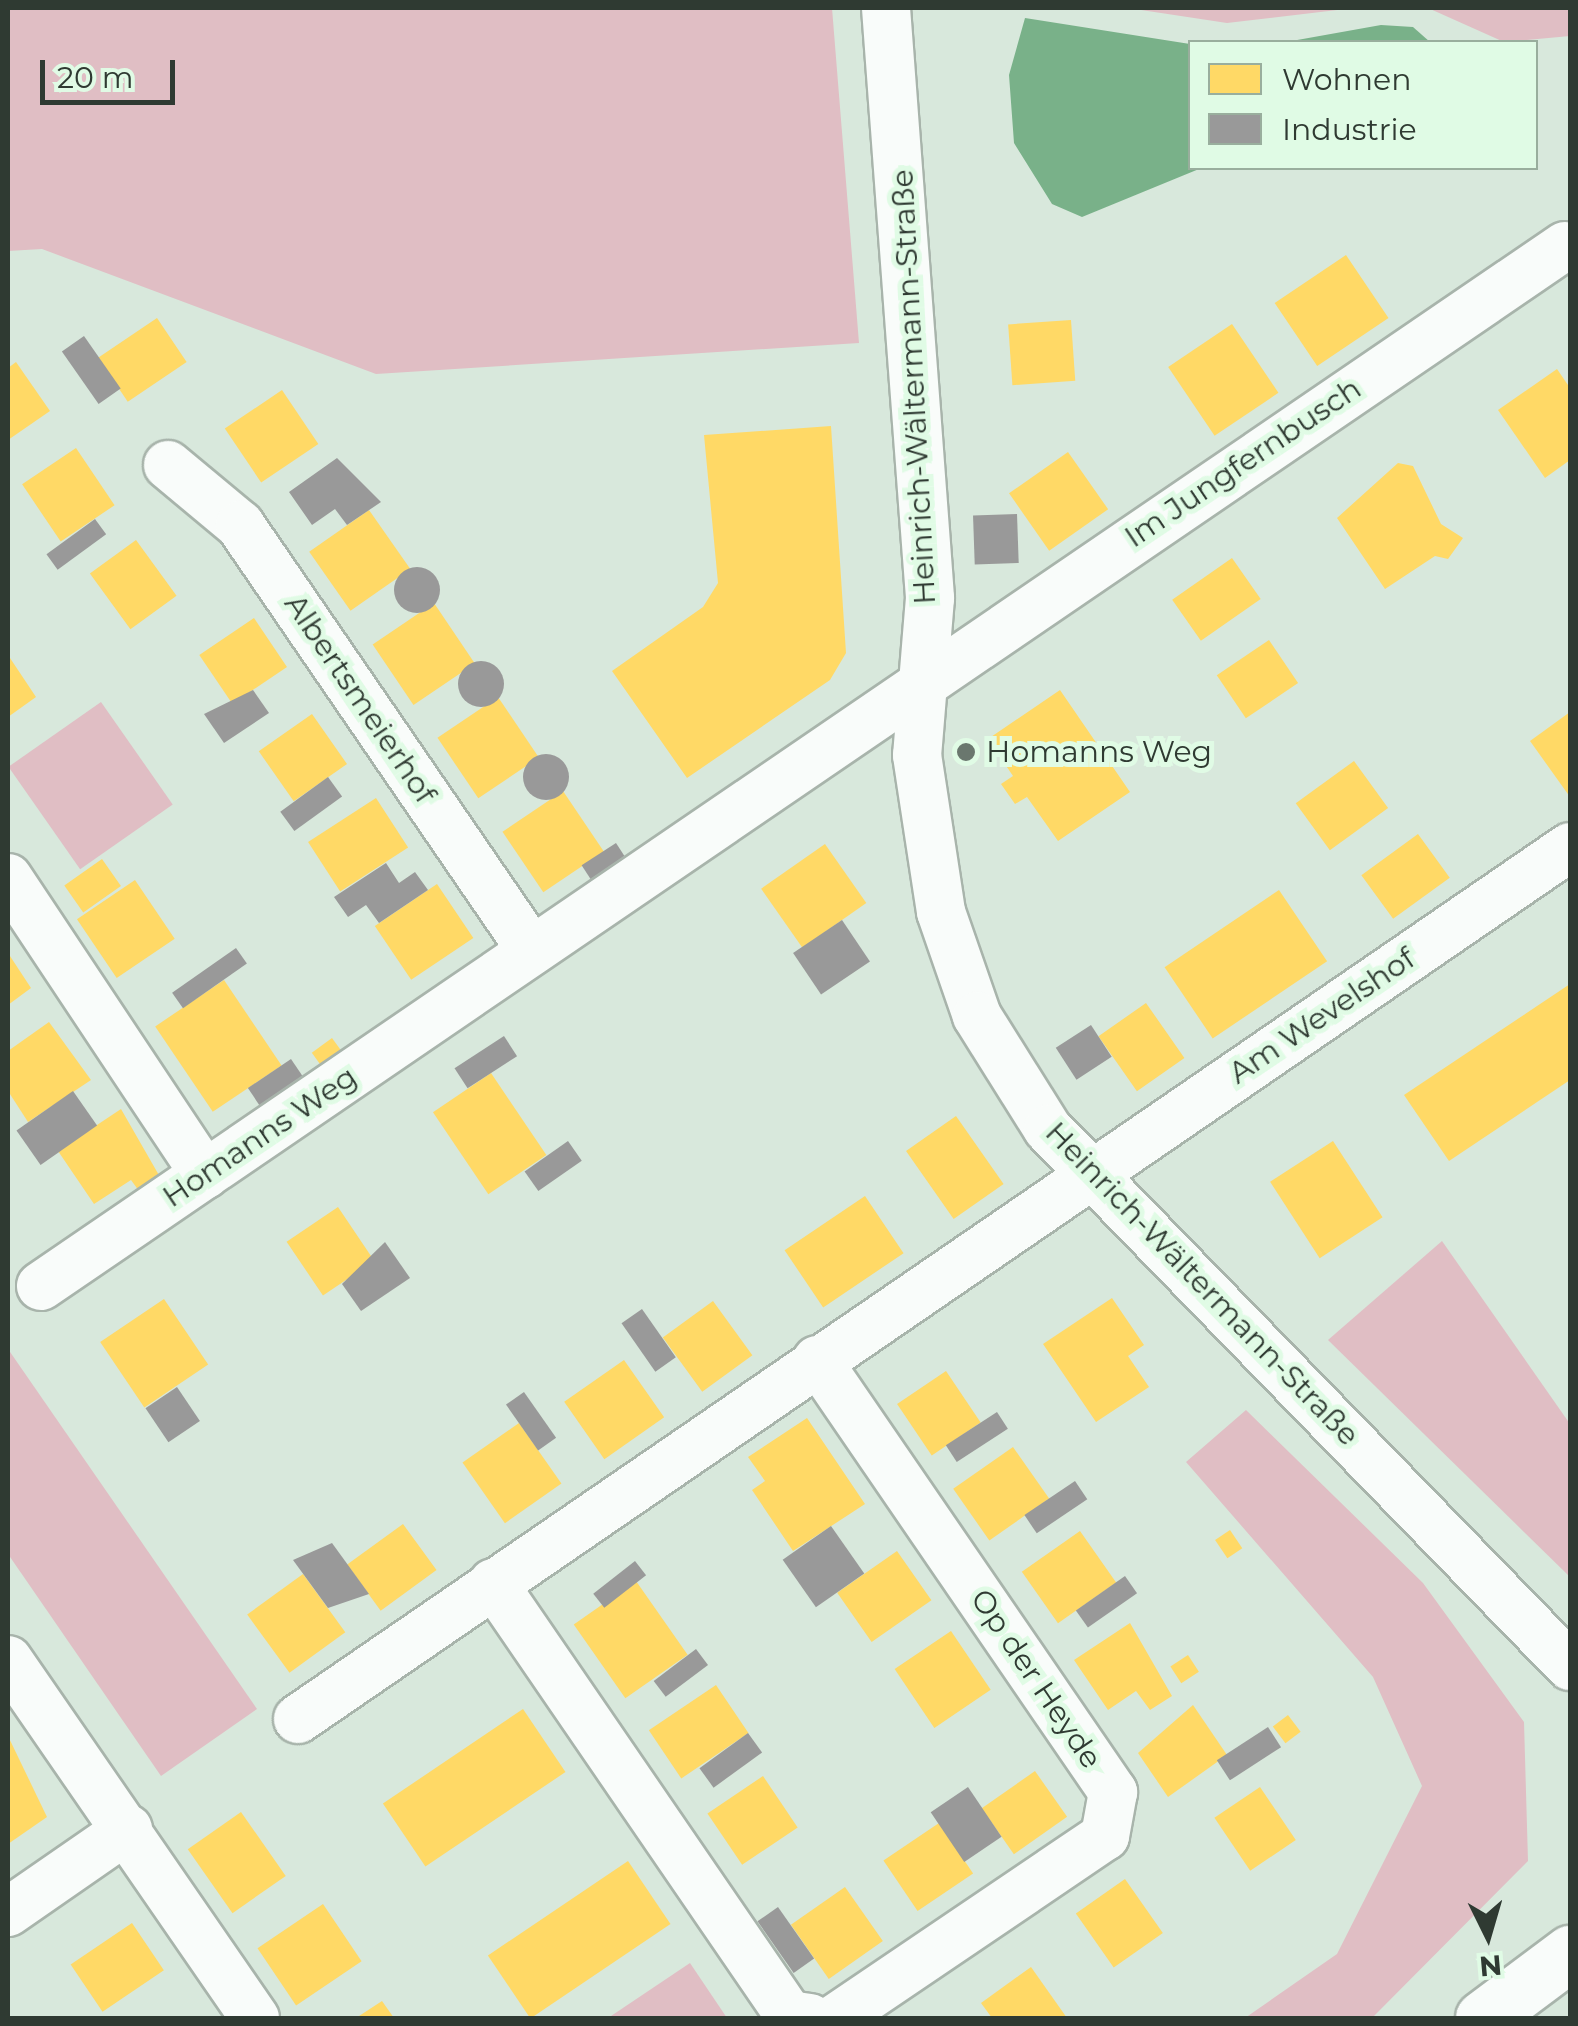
<!DOCTYPE html>
<meta charset="utf-8">
<style>
body{margin:0}
#map{position:relative;width:1578px;height:2026px;overflow:hidden;background:#d8e8dc;font-family:Montserrat,sans-serif}
div>[style]{position:absolute}
.green>*{inset:0;background:#e0bec4;transform-origin:0 0}
.water>*{inset:0;background:#79b189}
.homes>*{inset:0;background:#ffd966;transform-origin:0 0}
.industry>*{inset:0;background:#999;transform-origin:0 0}
.round{border-radius:50%}
.roads{filter:drop-shadow(2px 0 #a8b4ab) drop-shadow(-2px 0 #a8b4ab) drop-shadow(0 2px #a8b4ab) drop-shadow(0 -2px #a8b4ab)}
.minor>*{height:48px;margin:-24px;padding:0 24px;transform-origin:24px;border-radius:24px;background:#f9fcfa}
.tertiary>*{height:55px;margin:-27.5px;padding:0 27.5px;transform-origin:27.5px;border-radius:27.5px;background:#f9fcfa}
.dots>*{width:28px;height:28px;translate:-50% -50%;box-sizing:border-box;border:5px solid #e0fbe5;border-radius:50%}
span{translate:-50% -50%;white-space:nowrap;text-align:center;line-height:1.15;-webkit-text-stroke:10px #e0fbe5;paint-order:stroke}
.street-label{font-size:30px;color:#2f3a32}
.poi-label{font-size:30px;color:#2f3a32}
.left{translate:0 -50%;text-align:left}
.frame{position:absolute;inset:0;border:10px solid #2f3a32;pointer-events:none}
.legend{position:absolute;left:1188px;top:40px;width:350px;height:130px;box-sizing:border-box;background:#e0fbe5;border:2px solid #99ae9d;margin:0;padding:12px 18px;list-style:none;font-size:30px;color:#2f3a32}
.legend li{display:flex;align-items:center;gap:20px;height:50px}
.legend b{width:50px;border:2px solid #99ae9d}
.north{position:absolute;left:1438px;top:1886px;width:100px;height:100px;-webkit-text-stroke:8px #e0fbe5;paint-order:stroke;rotate:175deg;font-size:28px;font-weight:700;line-height:40px;text-align:center;color:#2f3a32}
.north::after{content:'';display:block;margin:auto;width:35px;height:45px;background:#2f3a32;clip-path:polygon(50% 0,100% 100%,50% 72%,0 100%)}
.scale{position:absolute;left:40px;top:60px;width:135px;height:45px;box-sizing:border-box;border:5px solid #2f3a32;border-top:0;padding-left:12px;font-size:30px;line-height:35px;white-space:nowrap;color:#2f3a32;-webkit-text-stroke:8px #e0fbe5;paint-order:stroke}
</style>
<div id="map">
<div class="green">
<i style="clip-path:polygon(8px 8px,832px 8px,859px 343px,376px 374px,42px 249px,8px 251px)"></i>
<i style="clip-path:polygon(1128px 8px,1354px 8px,1227px 23px)"></i>
<i style="clip-path:polygon(1428px 8px,1570px 8px,1570px 36px,1504px 42px)"></i>
<i style="left:101px;top:702px;width:125px;height:113px;rotate:55deg"></i>
<i style="clip-path:polygon(1442px 1241px,1570px 1424px,1570px 1577px,1328px 1340px)"></i>
<i style="clip-path:polygon(8px 1349px,257px 1709px,161px 1776px,8px 1554px)"></i>
<i style="clip-path:polygon(1246px 1410px,1423px 1583px,1524px 1722px,1528px 1861px,1372px 2018px,1245px 2018px,1337px 1954px,1422px 1786px,1373px 1677px,1186px 1462px)"></i>
<i style="clip-path:polygon(690px 1963px,727px 2018px,608px 2018px)"></i>
</div>
<div class="water">
<i style="clip-path:polygon(1025px 18px,1190px 44px,1190px 168px,1257px 168px,1199px 169px,1082px 217px,1052px 204px,1014px 143px,1009px 75px)"></i>
<i style="clip-path:polygon(1381px 25px,1413px 27px,1430px 42px,1286px 42px)"></i>
</div>
<div class="homes">
<i style="left:1346px;top:255px;width:76px;height:86px;rotate:56deg"></i>
<i style="left:157px;top:318px;width:53px;height:71px;rotate:56deg"></i>
<i style="left:1071px;top:320px;width:61px;height:63px;rotate:86deg"></i>
<i style="left:1232px;top:324px;width:83px;height:77px;rotate:56deg"></i>
<i style="clip-path:polygon(16px 362px,50px 411px,8px 440px,8px 368px)"></i>
<i style="clip-path:polygon(1557px 369px,1570px 388px,1570px 460px,1545px 478px,1498px 410px)"></i>
<i style="left:282px;top:390px;width:65px;height:69px;rotate:56deg"></i>
<i style="clip-path:polygon(831px 426px,846px 653px,830px 680px,687px 778px,612px 671px,703px 607px,718px 583px,704px 435px)"></i>
<i style="left:76px;top:448px;width:69px;height:65px;rotate:56deg"></i>
<i style="left:1068px;top:452px;width:70px;height:72px;rotate:55deg"></i>
<i style="clip-path:polygon(1398px 463px,1413px 466px,1441px 524px,1463px 538px,1448px 559px,1435px 556px,1385px 589px,1337px 518px)"></i>
<i style="left:369px;top:510px;width:72px;height:73px;rotate:55deg"></i>
<i style="left:136px;top:540px;width:69px;height:57px;rotate:54deg"></i>
<i style="left:1232px;top:558px;width:50px;height:73px;rotate:55deg"></i>
<i style="left:434px;top:603px;width:73px;height:74px;rotate:56deg"></i>
<i style="left:254px;top:618px;width:59px;height:66px;rotate:56deg"></i>
<i style="left:1269px;top:640px;width:52px;height:63px;rotate:56deg"></i>
<i style="clip-path:polygon(8px 655px,36px 697px,8px 717px)"></i>
<i style="clip-path:polygon(1060px 690px,1130px 792px,1058px 841px,1027px 797px,1015px 804px,1001px 784px,1013px 776px,988px 739px)"></i>
<i style="left:498px;top:697px;width:73px;height:73px;rotate:56deg"></i>
<i style="clip-path:polygon(1570px 712px,1570px 797px,1530px 741px)"></i>
<i style="left:312px;top:714px;width:61px;height:65px;rotate:55deg"></i>
<i style="left:1354px;top:761px;width:58px;height:72px;rotate:54deg"></i>
<i style="left:563px;top:791px;width:73px;height:73px;rotate:56deg"></i>
<i style="left:376px;top:798px;width:59px;height:81px;rotate:57deg"></i>
<i style="left:1418px;top:834px;width:54px;height:70px;rotate:54deg"></i>
<i style="left:825px;top:844px;width:72px;height:78px;rotate:55deg"></i>
<i style="left:102px;top:859px;width:33px;height:46px;rotate:55deg"></i>
<i style="left:135px;top:880px;width:71px;height:70px;rotate:56deg"></i>
<i style="left:437px;top:884px;width:65px;height:75px;rotate:56deg"></i>
<i style="left:1279px;top:890px;width:86px;height:138px;rotate:56deg"></i>
<i style="clip-path:polygon(8px 953px,31px 988px,8px 1005px)"></i>
<i style="left:224px;top:980px;width:103px;height:83px;rotate:56deg"></i>
<i style="clip-path:polygon(1570px 984px,1570px 1080px,1449px 1161px,1404px 1095px)"></i>
<i style="left:1146px;top:1003px;width:67px;height:58px;rotate:55deg"></i>
<i style="clip-path:polygon(49px 1022px,91px 1080px,28px 1122px,8px 1091px,8px 1051px)"></i>
<i style="left:332px;top:1038px;width:17px;height:25px;rotate:54deg"></i>
<i style="left:491px;top:1073px;width:99px;height:70px;rotate:56deg"></i>
<i style="clip-path:polygon(121px 1109px,160px 1177px,139px 1191px,131px 1180px,94px 1204px,58px 1151px)"></i>
<i style="left:956px;top:1116px;width:83px;height:61px;rotate:55deg"></i>
<i style="left:1333px;top:1141px;width:91px;height:75px;rotate:57deg"></i>
<i style="left:865px;top:1196px;width:69px;height:97px;rotate:56deg"></i>
<i style="left:338px;top:1207px;width:65px;height:62px;rotate:56deg"></i>
<i style="clip-path:polygon(1112px 1298px,1144px 1345px,1128px 1356px,1149px 1387px,1096px 1422px,1043px 1344px)"></i>
<i style="left:164px;top:1299px;width:79px;height:77px;rotate:56deg"></i>
<i style="left:713px;top:1301px;width:67px;height:62px;rotate:54deg"></i>
<i style="left:624px;top:1360px;width:70px;height:73px;rotate:55deg"></i>
<i style="left:946px;top:1371px;width:62px;height:59px;rotate:56deg"></i>
<i style="clip-path:polygon(807px 1418px,865px 1504px,793px 1551px,752px 1490px,765px 1481px,748px 1457px)"></i>
<i style="left:519px;top:1423px;width:74px;height:69px;rotate:55deg"></i>
<i style="left:1013px;top:1447px;width:63px;height:73px;rotate:55deg"></i>
<i style="left:403px;top:1524px;width:57px;height:69px;rotate:54deg"></i>
<i style="left:1230px;top:1530px;width:22px;height:18px;rotate:56deg"></i>
<i style="left:1080px;top:1531px;width:63px;height:71px;rotate:55deg"></i>
<i style="left:897px;top:1551px;width:60px;height:73px;rotate:55deg"></i>
<i style="left:303px;top:1574px;width:72px;height:69px;rotate:54deg"></i>
<i style="left:636px;top:1581px;width:90px;height:76px;rotate:55deg"></i>
<i style="clip-path:polygon(1130px 1623px,1172px 1696px,1150px 1710px,1136px 1691px,1108px 1710px,1074px 1660px)"></i>
<i style="left:951px;top:1631px;width:71px;height:68px;rotate:56deg"></i>
<i style="left:1188px;top:1655px;width:20px;height:21px;rotate:57deg"></i>
<i style="left:716px;top:1685px;width:58px;height:81px;rotate:56deg"></i>
<i style="clip-path:polygon(1193px 1705px,1227px 1755px,1168px 1797px,1138px 1753px)"></i>
<i style="left:523px;top:1709px;width:76px;height:169px;rotate:56deg"></i>
<i style="left:1288px;top:1715px;width:21px;height:19px;rotate:53deg"></i>
<i style="clip-path:polygon(8px 1736px,47px 1817px,8px 1844px)"></i>
<i style="left:1035px;top:1771px;width:56px;height:65px;rotate:55deg"></i>
<i style="left:763px;top:1776px;width:62px;height:67px;rotate:56deg"></i>
<i style="left:1260px;top:1787px;width:64px;height:55px;rotate:56deg"></i>
<i style="left:241px;top:1812px;width:78px;height:65px;rotate:55deg"></i>
<i style="left:939px;top:1823px;width:61px;height:67px;rotate:56deg"></i>
<i style="left:628px;top:1861px;width:76px;height:169px;rotate:56deg"></i>
<i style="left:1125px;top:1879px;width:66px;height:60px;rotate:55deg"></i>
<i style="left:845px;top:1887px;width:66px;height:66px;rotate:55deg"></i>
<i style="left:323px;top:1904px;width:69px;height:79px;rotate:56deg"></i>
<i style="left:132px;top:1923px;width:57px;height:74px;rotate:56deg"></i>
<i style="clip-path:polygon(1031px 1967px,1067px 2018px,992px 2018px,981px 2003px)"></i>
<i style="clip-path:polygon(382px 2001px,394px 2018px,356px 2018px)"></i>
</div>
<div class="industry">
<i style="left:84px;top:336px;width:64px;height:27px;rotate:55deg"></i>
<i style="clip-path:polygon(337px 458px,381px 502px,347px 525px,335px 509px,312px 525px,289px 492px)"></i>
<i style="left:1017px;top:514px;width:49px;height:44px;rotate:88deg"></i>
<i style="left:95px;top:519px;width:19px;height:60px;rotate:54deg"></i>
<i class="round" style="left:394px;top:567px;width:46px;height:46px"></i>
<i class="round" style="left:458px;top:661px;width:46px;height:46px"></i>
<i style="clip-path:polygon(253px 690px,269px 713px,224px 743px,204px 714px)"></i>
<i class="round" style="left:523px;top:754px;width:46px;height:46px"></i>
<i style="left:328px;top:777px;width:24px;height:59px;rotate:54deg"></i>
<i style="left:616px;top:843px;width:20px;height:41px;rotate:57deg"></i>
<i style="clip-path:polygon(386px 863px,399px 883px,415px 872px,428px 890px,379px 923px,366px 905px,348px 917px,334px 897px)"></i>
<i style="left:842px;top:920px;width:50px;height:59px;rotate:56deg"></i>
<i style="left:236px;top:948px;width:19px;height:78px;rotate:55deg"></i>
<i style="left:1091px;top:1025px;width:38px;height:42px;rotate:57deg"></i>
<i style="left:504px;top:1036px;width:24px;height:59px;rotate:57deg"></i>
<i style="left:291px;top:1059px;width:23px;height:52px;rotate:56deg"></i>
<i style="left:73px;top:1091px;width:42px;height:69px;rotate:55deg"></i>
<i style="left:568px;top:1141px;width:24px;height:53px;rotate:55deg"></i>
<i style="clip-path:polygon(385px 1242px,410px 1278px,361px 1311px,342px 1284px)"></i>
<i style="left:642px;top:1309px;width:59px;height:25px;rotate:55deg"></i>
<i style="left:177px;top:1387px;width:41px;height:38px;rotate:56deg"></i>
<i style="left:524px;top:1392px;width:56px;height:22px;rotate:55deg"></i>
<i style="left:997px;top:1412px;width:20px;height:61px;rotate:57deg"></i>
<i style="left:1075px;top:1481px;width:22px;height:61px;rotate:56deg"></i>
<i style="left:831px;top:1526px;width:58px;height:59px;rotate:55deg"></i>
<i style="clip-path:polygon(332px 1543px,369px 1594px,328px 1608px,293px 1560px)"></i>
<i style="left:635px;top:1561px;width:18px;height:53px;rotate:52deg"></i>
<i style="left:1125px;top:1576px;width:21px;height:60px;rotate:55deg"></i>
<i style="left:696px;top:1649px;width:20px;height:53px;rotate:53deg"></i>
<i style="left:1268px;top:1727px;width:24px;height:61px;rotate:57deg"></i>
<i style="left:748px;top:1733px;width:24px;height:60px;rotate:54deg"></i>
<i style="left:968px;top:1787px;width:60px;height:45px;rotate:56deg"></i>
<i style="left:778px;top:1907px;width:63px;height:25px;rotate:55deg"></i>
</div>
<div class="roads">
<div class="minor">
<i style="left:886px;top:8px;width:592px;rotate:85.73deg"></i>
<i style="left:930px;top:598px;width:158px;rotate:94.7deg"></i>
<i style="left:917px;top:755px;width:159px;rotate:81.3deg"></i>
<i style="left:941px;top:912px;width:110px;rotate:70.9deg"></i>
<i style="left:977px;top:1016px;width:133px;rotate:57.9deg"></i>
<i style="left:1048px;top:1129px;width:749px;rotate:45.81deg"></i>
<i style="left:168px;top:465px;width:94px;rotate:39.8deg"></i>
<i style="left:240px;top:525px;width:516px;rotate:55.57deg"></i>
<i style="left:8px;top:878px;width:356px;rotate:56.4deg"></i>
<i style="left:41px;top:1286px;width:1845px;rotate:-34.31deg"></i>
<i style="left:817px;top:1360px;width:524px;rotate:55.58deg"></i>
<i style="left:1113px;top:1792px;width:45px;rotate:100.3deg"></i>
<i style="left:1105px;top:1836px;width:325px;rotate:145.9deg"></i>
<i style="left:493px;top:1583px;width:524px;rotate:55.58deg"></i>
<i style="left:789px;top:2015px;width:21px;rotate:8deg"></i>
<i style="left:8px;top:1660px;width:435px;rotate:55.4deg"></i>
<i style="left:298px;top:1719px;width:1542px;rotate:-34.43deg"></i>
<i style="left:8px;top:1912px;width:146px;rotate:-34.7deg"></i>
</div>
<div class="tertiary">
<i style="left:1483px;top:2018px;width:109px;rotate:-36.8deg"></i>
</div>
</div>
<div class="dots">
<i style="left:966px;top:752px;background:#6a776e"></i>
</div>
<div class="street-label">
<span style="left:914px;top:387px;rotate:-93deg">Heinrich-Wältermann-Straße</span>
<span style="left:1243px;top:463px;rotate:-34deg">Im Jungfernbusch</span>
<span style="left:360px;top:699px;rotate:56deg">Albertsmeierhof</span>
<span style="left:1322px;top:1016px;rotate:-34deg">Am Wevelshof</span>
<span style="left:260px;top:1137px;rotate:-34deg">Homanns Weg</span>
<span style="left:1202px;top:1284px;rotate:46deg">Heinrich-Wältermann-Straße</span>
<span style="left:1036px;top:1679px;rotate:56deg">Op der Heyde</span>
</div>
<div class="poi-label">
<span class="left" style="left:986px;top:752px">Homanns Weg</span>
</div>
<div class="frame"></div>
<ul class="legend">
<li><b style="height:28px;background:#ffd966"></b>Wohnen</li>
<li><b style="height:28px;background:#999"></b>Industrie</li>
</ul>
<div class="north">N</div>
<div class="scale">20 m</div>
</div>
